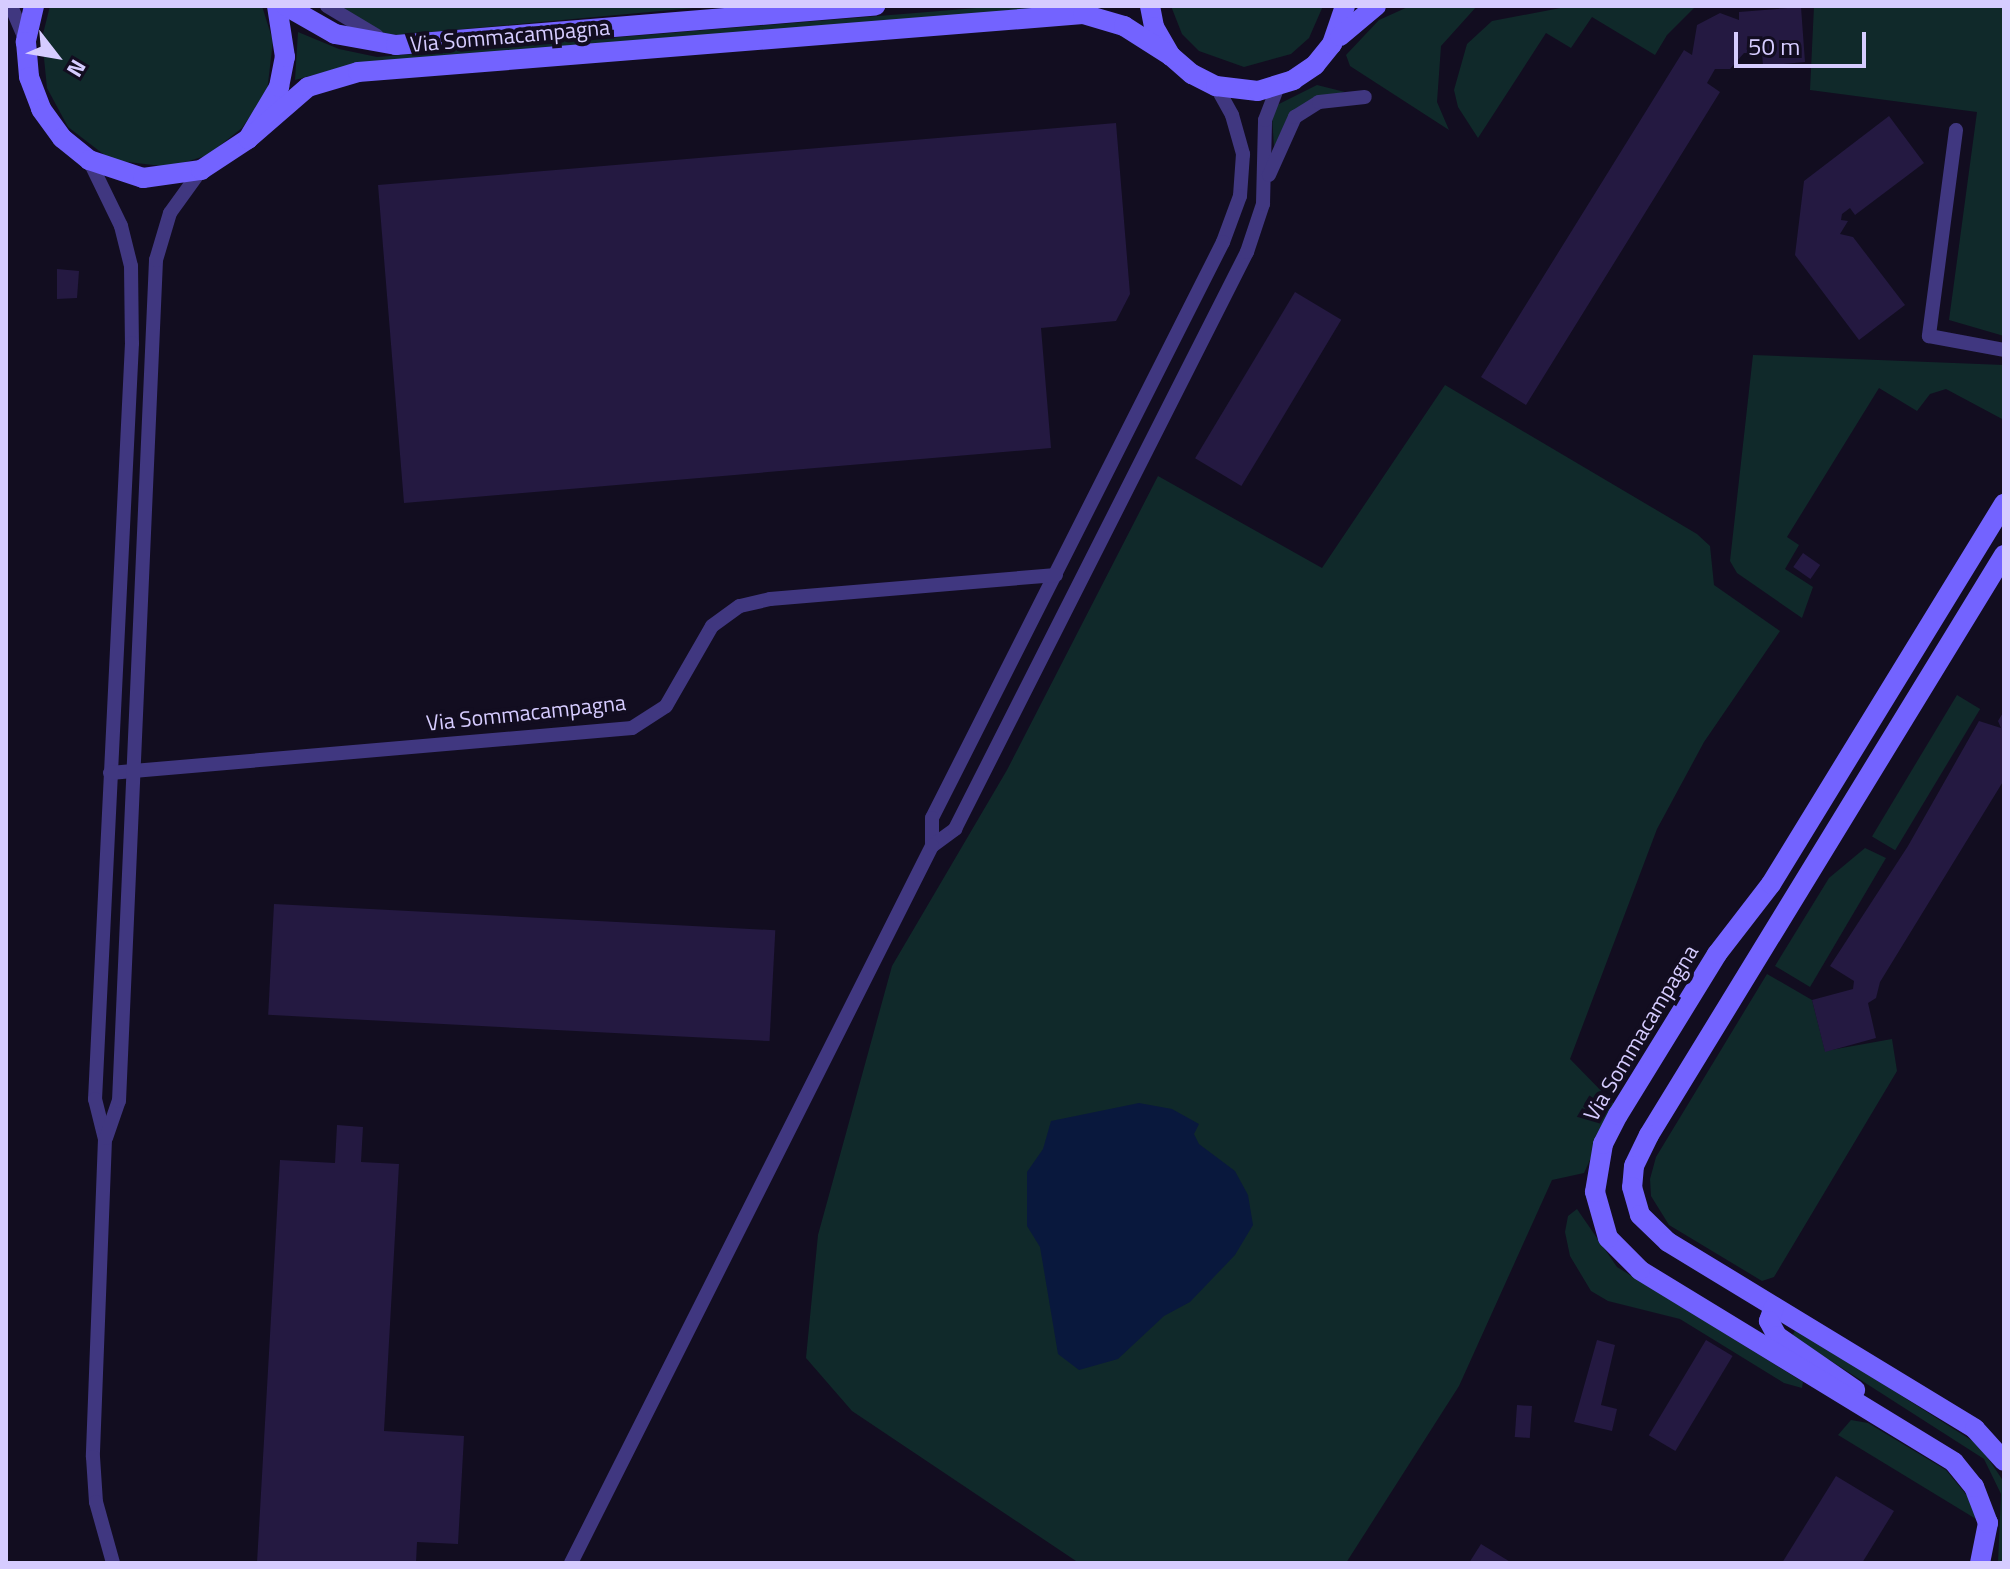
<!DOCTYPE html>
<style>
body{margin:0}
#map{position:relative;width:2010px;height:1569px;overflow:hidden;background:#120d20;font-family:"Titillium Web",sans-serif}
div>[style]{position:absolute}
.green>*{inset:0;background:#10292a;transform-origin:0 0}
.water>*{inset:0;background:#09183d}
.building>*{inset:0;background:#241941;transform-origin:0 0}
.street>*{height:14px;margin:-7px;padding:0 7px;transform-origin:7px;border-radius:7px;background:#403780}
.secondary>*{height:20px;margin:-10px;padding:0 10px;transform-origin:10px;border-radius:10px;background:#7363ff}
span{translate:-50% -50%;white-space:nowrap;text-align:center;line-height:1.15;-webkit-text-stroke:8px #120d20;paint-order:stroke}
.street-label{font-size:22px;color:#d6ccff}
.frame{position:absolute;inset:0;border:8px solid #d6ccff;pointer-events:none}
.north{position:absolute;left:16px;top:16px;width:80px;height:80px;-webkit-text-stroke:6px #120d20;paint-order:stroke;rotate:121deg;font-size:22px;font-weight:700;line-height:32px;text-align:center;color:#d6ccff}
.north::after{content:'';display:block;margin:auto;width:28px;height:36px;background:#d6ccff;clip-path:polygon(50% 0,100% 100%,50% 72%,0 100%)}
.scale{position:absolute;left:1734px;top:32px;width:132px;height:36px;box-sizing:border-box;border:4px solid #d6ccff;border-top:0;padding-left:10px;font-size:24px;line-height:28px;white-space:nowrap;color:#d6ccff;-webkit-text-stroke:6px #120d20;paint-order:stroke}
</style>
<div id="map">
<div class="green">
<i style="clip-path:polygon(50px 6px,262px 6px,273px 41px,267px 92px,242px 128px,208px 155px,170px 167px,111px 160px,68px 127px,47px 88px,42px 38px)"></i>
<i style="clip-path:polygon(336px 6px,715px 6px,398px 35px,381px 33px)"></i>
<i style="clip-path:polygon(1001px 6px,1071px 6px,351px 65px,295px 80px,298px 32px,339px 49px,377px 57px)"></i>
<i style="clip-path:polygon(1171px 6px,1323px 6px,1309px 38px,1291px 54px,1244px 67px,1199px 51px,1182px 34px)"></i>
<i style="clip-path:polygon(1410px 6px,1477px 6px,1441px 46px,1437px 102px,1449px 130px,1350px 66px,1346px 55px,1379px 20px)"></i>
<i style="clip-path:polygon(1571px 6px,1696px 6px,1667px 35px,1655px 55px,1592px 17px,1571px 48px,1546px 33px,1478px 138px,1458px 107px,1454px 90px,1467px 44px,1492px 21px)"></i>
<i style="clip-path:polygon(1814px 6px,2004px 6px,2004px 336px,1949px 320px,1977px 112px,1810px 90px)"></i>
<i style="clip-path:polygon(1317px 85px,1345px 92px,1310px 100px,1288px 117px,1274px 147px,1272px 117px,1277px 105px)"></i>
<i style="clip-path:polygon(1753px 355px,2004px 365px,2004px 420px,1946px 389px,1930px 394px,1917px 411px,1879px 388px,1787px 537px,1799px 545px,1785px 569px,1813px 587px,1802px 618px,1737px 573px,1730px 561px)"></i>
<i style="clip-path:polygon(1445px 385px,1697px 534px,1710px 546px,1714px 585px,1780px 631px,1704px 742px,1657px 829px,1570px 1059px,1615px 1105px,1584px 1173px,1552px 1180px,1459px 1386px,1346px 1563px,1079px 1563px,852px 1411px,806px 1358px,818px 1235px,892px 966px,1007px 770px,1158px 476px,1322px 568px)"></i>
<i style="left:1957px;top:695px;width:27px;height:165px;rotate:31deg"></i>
<i style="clip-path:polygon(1865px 848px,1886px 858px,1810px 987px,1775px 966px,1829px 878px)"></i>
<i style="clip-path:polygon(1767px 974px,1812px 1000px,1825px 1051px,1892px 1039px,1897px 1071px,1774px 1277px,1762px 1281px,1669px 1225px,1651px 1196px,1650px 1179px,1656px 1157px)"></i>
<i style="clip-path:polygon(1577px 1209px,1617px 1267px,1803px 1382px,1802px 1388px,1784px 1383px,1680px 1319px,1608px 1301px,1591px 1291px,1570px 1256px,1565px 1232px,1568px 1216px)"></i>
<i style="clip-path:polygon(1796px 1329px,1979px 1445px,2004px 1482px,2002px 1563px,1998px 1563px,2001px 1494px,1984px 1459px,1792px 1336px)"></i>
<i style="clip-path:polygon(1851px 1420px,1868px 1423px,1946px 1470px,1969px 1498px,1976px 1519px,1838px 1435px)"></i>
</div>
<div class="water">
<i style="clip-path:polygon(1139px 1103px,1172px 1109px,1199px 1124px,1194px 1134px,1199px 1144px,1235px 1171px,1248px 1195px,1253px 1225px,1235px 1255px,1190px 1302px,1164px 1316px,1118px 1359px,1079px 1370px,1058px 1354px,1040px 1247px,1027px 1226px,1027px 1172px,1043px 1149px,1051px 1121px)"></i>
</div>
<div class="building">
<i style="clip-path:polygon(1801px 7px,1805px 62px,1763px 66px,1762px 53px,1744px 53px,1730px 69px,1715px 69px,1707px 83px,1720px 92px,1526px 405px,1481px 377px,1684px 50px,1692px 55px,1697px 25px,1720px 13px,1739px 20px,1739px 12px)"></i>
<i style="clip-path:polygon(1889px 116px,1924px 163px,1855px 215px,1850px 208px,1842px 214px,1841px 220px,1848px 221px,1840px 234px,1853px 237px,1905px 305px,1859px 340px,1795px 255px,1804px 181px)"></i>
<i style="clip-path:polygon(1116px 123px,1130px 294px,1116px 321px,1041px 328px,1051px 448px,404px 503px,378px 185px)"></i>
<i style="clip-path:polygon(57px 269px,79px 271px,77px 298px,57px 299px)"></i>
<i style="left:1295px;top:292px;width:54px;height:194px;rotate:31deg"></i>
<i style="left:1803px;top:553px;width:21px;height:17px;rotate:35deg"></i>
<i style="clip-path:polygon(2004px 711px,2004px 780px,1880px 982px,1876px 998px,1868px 1003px,1876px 1038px,1825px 1052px,1812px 1000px,1853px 989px,1854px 981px,1830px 966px,1908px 846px,1979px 721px,2001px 728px,1998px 721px)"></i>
<i style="left:274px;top:904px;width:502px;height:111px;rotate:3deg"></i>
<i style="clip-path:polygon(337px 1125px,363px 1127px,361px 1162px,399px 1164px,384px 1431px,464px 1436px,458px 1544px,417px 1542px,416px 1563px,257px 1563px,280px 1160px,335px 1163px)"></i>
<i style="clip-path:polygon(1597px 1340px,1615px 1345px,1601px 1405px,1617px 1409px,1612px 1431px,1574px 1422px)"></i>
<i style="left:1706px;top:1340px;width:31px;height:111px;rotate:31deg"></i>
<i style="left:1517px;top:1405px;width:15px;height:32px;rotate:4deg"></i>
<i style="clip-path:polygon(1836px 1476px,1894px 1511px,1862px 1563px,1782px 1563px)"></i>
<i style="clip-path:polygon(1481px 1544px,1512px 1563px,1469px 1563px)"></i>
</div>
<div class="street">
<i style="left:11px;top:6px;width:36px;rotate:67deg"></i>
<i style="left:327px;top:6px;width:58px;rotate:31deg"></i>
<i style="left:1216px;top:86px;width:33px;rotate:61deg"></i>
<i style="left:1232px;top:115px;width:41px;rotate:74.2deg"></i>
<i style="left:1243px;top:154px;width:42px;rotate:94.1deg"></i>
<i style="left:1240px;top:196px;width:49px;rotate:110.3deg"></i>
<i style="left:1223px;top:242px;width:645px;rotate:116.8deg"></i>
<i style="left:932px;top:818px;width:28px;rotate:90deg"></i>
<i style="left:932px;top:846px;width:29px;rotate:-36deg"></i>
<i style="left:955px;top:829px;width:647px;rotate:-63.16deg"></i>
<i style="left:1247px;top:252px;width:51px;rotate:-71.6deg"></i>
<i style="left:1263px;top:204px;width:84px;rotate:-88.6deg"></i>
<i style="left:1265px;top:120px;width:36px;rotate:-69deg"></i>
<i style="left:1956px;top:130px;width:208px;rotate:97.5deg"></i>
<i style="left:1929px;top:336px;width:76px;rotate:10.6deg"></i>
<i style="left:89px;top:160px;width:73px;rotate:64.1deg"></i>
<i style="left:121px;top:226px;width:41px;rotate:76deg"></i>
<i style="left:131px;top:266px;width:77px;rotate:89.3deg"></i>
<i style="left:132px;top:343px;width:757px;rotate:92.8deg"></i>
<i style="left:95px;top:1099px;width:41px;rotate:76deg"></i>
<i style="left:105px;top:1139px;width:318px;rotate:92.2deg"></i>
<i style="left:93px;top:1457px;width:45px;rotate:86.2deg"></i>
<i style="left:96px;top:1502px;width:63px;rotate:74.4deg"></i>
<i style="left:1269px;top:175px;width:64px;rotate:-65.9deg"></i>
<i style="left:1295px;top:117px;width:28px;rotate:-32deg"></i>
<i style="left:1319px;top:102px;width:46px;rotate:-6.2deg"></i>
<i style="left:110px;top:773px;width:524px;rotate:-4.93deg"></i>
<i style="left:632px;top:728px;width:40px;rotate:-32.9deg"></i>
<i style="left:666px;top:706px;width:92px;rotate:-60.1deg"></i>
<i style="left:712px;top:626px;width:34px;rotate:-36deg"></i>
<i style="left:740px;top:606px;width:31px;rotate:-13deg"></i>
<i style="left:770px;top:599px;width:287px;rotate:-4.8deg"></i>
<i style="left:106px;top:1138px;width:39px;rotate:-71deg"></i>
<i style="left:119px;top:1101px;width:842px;rotate:-87.48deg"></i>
<i style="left:156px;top:260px;width:49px;rotate:-73.4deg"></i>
<i style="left:170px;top:213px;width:53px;rotate:-54.2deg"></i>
<i style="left:571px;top:1563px;width:803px;rotate:-63.28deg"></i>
</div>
<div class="secondary">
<i style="left:34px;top:6px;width:37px;rotate:103deg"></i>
<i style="left:26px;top:42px;width:35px;rotate:85deg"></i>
<i style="left:29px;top:77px;width:34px;rotate:69deg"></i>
<i style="left:41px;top:109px;width:36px;rotate:54deg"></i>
<i style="left:62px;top:138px;width:35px;rotate:39deg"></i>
<i style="left:89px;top:160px;width:57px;rotate:18.4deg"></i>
<i style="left:143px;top:178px;width:59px;rotate:-7.9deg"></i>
<i style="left:201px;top:170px;width:56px;rotate:-33.4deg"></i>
<i style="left:248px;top:139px;width:61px;rotate:-59.2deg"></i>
<i style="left:279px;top:87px;width:31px;rotate:-79deg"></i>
<i style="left:285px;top:57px;width:52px;rotate:-98.9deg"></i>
<i style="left:286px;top:6px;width:56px;rotate:29.7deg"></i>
<i style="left:335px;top:34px;width:62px;rotate:10.2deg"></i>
<i style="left:396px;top:45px;width:481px;rotate:-4.7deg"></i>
<i style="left:1150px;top:6px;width:21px;rotate:79deg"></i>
<i style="left:1154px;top:27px;width:34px;rotate:60deg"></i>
<i style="left:1171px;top:56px;width:28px;rotate:41deg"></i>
<i style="left:1192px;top:74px;width:27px;rotate:27deg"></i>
<i style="left:1216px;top:86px;width:42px;rotate:6.8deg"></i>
<i style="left:1258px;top:91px;width:37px;rotate:-17deg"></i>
<i style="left:1293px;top:80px;width:27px;rotate:-34deg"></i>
<i style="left:1315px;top:65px;width:27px;rotate:-51deg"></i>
<i style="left:1332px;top:44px;width:40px;rotate:-71.1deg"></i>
<i style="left:1340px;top:36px;width:47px;rotate:-39.8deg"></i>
<i style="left:248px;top:139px;width:79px;rotate:-40.9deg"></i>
<i style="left:308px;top:87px;width:52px;rotate:-16.7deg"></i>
<i style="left:358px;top:72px;width:727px;rotate:-4.57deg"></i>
<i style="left:1083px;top:14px;width:43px;rotate:16.3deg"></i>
<i style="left:1124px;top:26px;width:56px;rotate:32.6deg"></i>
<i style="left:2004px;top:555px;width:680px;rotate:121.47deg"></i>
<i style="left:1649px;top:1135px;width:34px;rotate:116deg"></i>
<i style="left:1634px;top:1166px;width:21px;rotate:95deg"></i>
<i style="left:1632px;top:1187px;width:29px;rotate:74deg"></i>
<i style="left:1640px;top:1215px;width:39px;rotate:44deg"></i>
<i style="left:1668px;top:1242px;width:359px;rotate:31.3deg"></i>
<i style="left:1975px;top:1429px;width:43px;rotate:47.8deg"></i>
<i style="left:1774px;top:1307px;width:15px;rotate:110deg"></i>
<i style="left:1769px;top:1321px;width:17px;rotate:62deg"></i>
<i style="left:1777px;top:1336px;width:95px;rotate:34.7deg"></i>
<i style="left:1980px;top:1563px;width:41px;rotate:-78.7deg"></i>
<i style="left:1988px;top:1523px;width:39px;rotate:-111deg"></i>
<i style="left:1974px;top:1487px;width:32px;rotate:-129deg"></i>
<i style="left:1954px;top:1462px;width:368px;rotate:-148.6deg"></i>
<i style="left:1640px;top:1270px;width:45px;rotate:-135deg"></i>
<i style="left:1608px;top:1238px;width:48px;rotate:-105.8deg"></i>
<i style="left:1595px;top:1192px;width:49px;rotate:-80.5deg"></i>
<i style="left:1603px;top:1144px;width:33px;rotate:-63deg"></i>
<i style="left:1618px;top:1115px;width:189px;rotate:-58.4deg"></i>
<i style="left:1717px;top:954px;width:88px;rotate:-52.4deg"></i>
<i style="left:1771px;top:884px;width:446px;rotate:-58.5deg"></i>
</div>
<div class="street-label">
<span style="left:510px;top:36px;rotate:-5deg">Via Sommacampagna</span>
<span style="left:526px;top:713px;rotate:-6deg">Via Sommacampagna</span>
<span style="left:1641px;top:1033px;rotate:-59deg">Via Sommacampagna</span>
</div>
<div class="frame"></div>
<div class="north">N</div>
<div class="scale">50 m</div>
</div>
